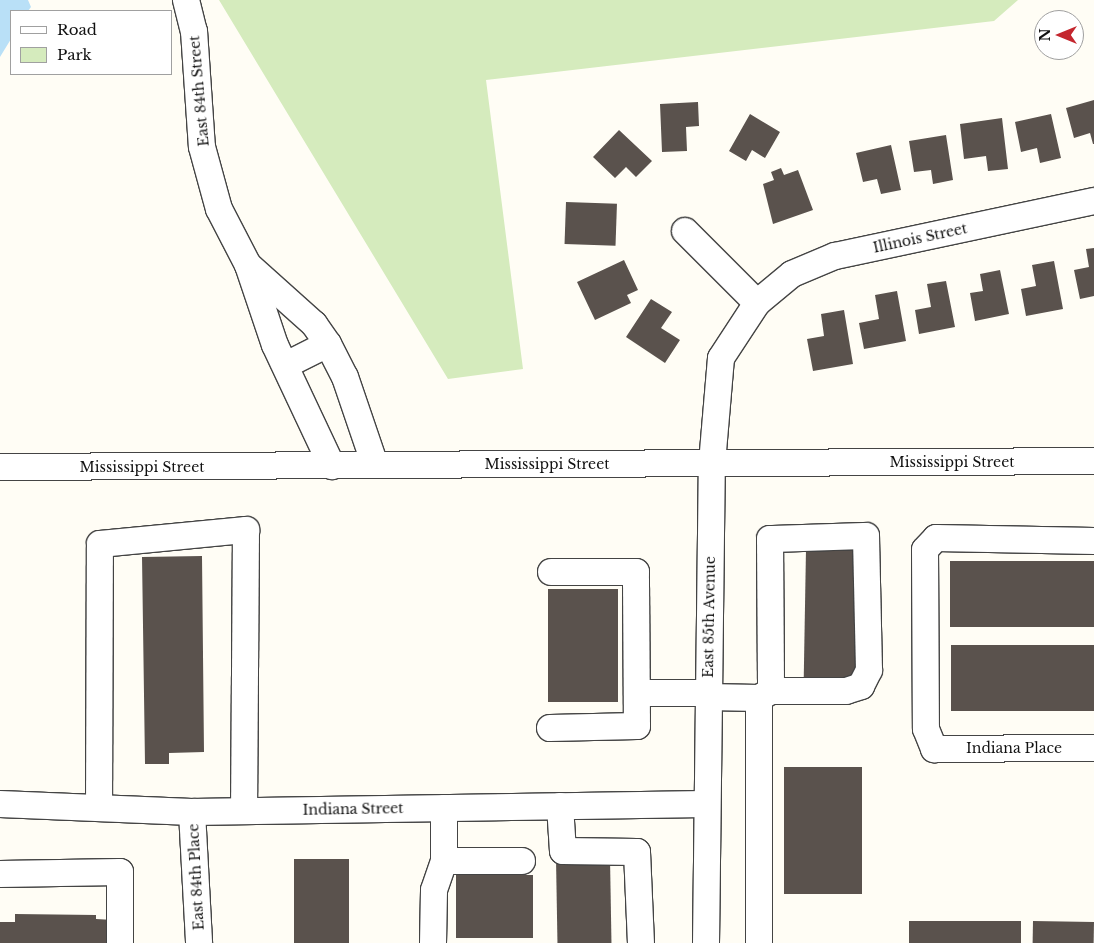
<!DOCTYPE html>
<style>
body{margin:0}
#map{position:relative;width:1094px;height:943px;overflow:hidden;background:#fffdf5;font-family:"Libre Baskerville",serif}
div>[style]{position:absolute}
.green>*{inset:0;background:#d5ebbd}
.water>*{inset:0;background:#b9e0f7}
.building>*{inset:0;background:#5a524d;transform-origin:0 0}
.roads{filter:drop-shadow(1px 0 #444) drop-shadow(-1px 0 #444) drop-shadow(0 1px #444) drop-shadow(0 -1px #444)}
.minor>*{height:26px;margin:-13px;padding:0 13px;transform-origin:13px;border-radius:13px;background:#fff}
span{translate:-50% -50%;white-space:nowrap;text-align:center;line-height:1.15;-webkit-text-stroke:5px #fff;paint-order:stroke}
.street-label{font-size:14px;color:#111}
.legend{position:absolute;left:10px;top:10px;width:162px;height:65px;box-sizing:border-box;background:#fff;border:1px solid #a0a0a0;margin:0;padding:6px 9px;list-style:none;font-size:15px;color:#111}
.legend li{display:flex;align-items:center;gap:10px;height:25px}
.legend b{width:25px;border:1px solid #a0a0a0}
.north{position:absolute;left:1034px;top:10px;width:50px;height:50px;box-sizing:border-box;background:#fff;border:1px solid #a0a0a0;border-radius:50%;rotate:270deg;font-size:14px;font-weight:700;line-height:20px;text-align:center;color:#111}
.north::after{content:'';display:block;margin:auto;width:18px;height:22px;background:#c4262e;clip-path:polygon(50% 0,100% 100%,50% 72%,0 100%)}
</style>
<div id="map">
<div class="green">
<i style="clip-path:polygon(219px 0,1018px 0,994px 21px,486px 80px,523px 369px,448px 379px)"></i>
</div>
<div class="water">
<i style="clip-path:polygon(0 0,28px 0,31px 7px,28px 11px,11px 11px,11px 39px,0 57px)"></i>
</div>
<div class="building">
<i style="clip-path:polygon(1094px 100px,1094px 144px,1093px 144px,1090px 133px,1074px 138px,1066px 108px)"></i>
<i style="clip-path:polygon(698px 102px,699px 126px,686px 127px,687px 151px,662px 152px,660px 104px)"></i>
<i style="clip-path:polygon(750px 114px,780px 132px,765px 158px,752px 150px,746px 161px,729px 151px)"></i>
<i style="clip-path:polygon(1051px 114px,1061px 158px,1040px 163px,1037px 148px,1021px 152px,1015px 122px)"></i>
<i style="clip-path:polygon(1002px 118px,1008px 169px,988px 171px,986px 156px,964px 159px,960px 124px)"></i>
<i style="clip-path:polygon(619px 130px,652px 161px,636px 177px,626px 167px,615px 178px,593px 157px)"></i>
<i style="clip-path:polygon(946px 135px,953px 180px,933px 184px,931px 170px,914px 172px,909px 141px)"></i>
<i style="clip-path:polygon(891px 145px,901px 190px,881px 194px,877px 179px,863px 182px,856px 153px)"></i>
<i style="clip-path:polygon(781px 168px,784px 175px,798px 170px,813px 210px,773px 224px,763px 184px,774px 180px,771px 172px)"></i>
<i style="left:566px;top:202px;width:51px;height:42px;rotate:2deg"></i>
<i style="clip-path:polygon(1094px 248px,1094px 296px,1080px 299px,1074px 270px,1089px 267px,1086px 249px)"></i>
<i style="clip-path:polygon(624px 260px,638px 290px,627px 295px,631px 303px,595px 320px,577px 282px)"></i>
<i style="clip-path:polygon(1054px 261px,1063px 309px,1026px 316px,1021px 289px,1036px 286px,1032px 265px)"></i>
<i style="clip-path:polygon(1000px 270px,1009px 314px,975px 321px,970px 293px,983px 291px,980px 274px)"></i>
<i style="clip-path:polygon(946px 281px,955px 327px,919px 334px,915px 310px,931px 307px,927px 284px)"></i>
<i style="clip-path:polygon(897px 291px,906px 341px,864px 349px,859px 323px,879px 319px,875px 295px)"></i>
<i style="clip-path:polygon(651px 299px,672px 312px,661px 328px,680px 340px,665px 363px,626px 337px)"></i>
<i style="clip-path:polygon(844px 310px,853px 364px,813px 371px,807px 339px,824px 336px,821px 314px)"></i>
<i style="left:806px;top:549px;width:55px;height:129px;rotate:1deg"></i>
<i style="clip-path:polygon(202px 556px,204px 752px,169px 753px,169px 764px,145px 764px,142px 557px)"></i>
<i style="left:1094px;top:561px;width:66px;height:144px;rotate:90deg"></i>
<i style="left:548px;top:589px;width:70px;height:113px"></i>
<i style="left:1094px;top:645px;width:66px;height:143px;rotate:90deg"></i>
<i style="left:862px;top:767px;width:127px;height:78px;rotate:90deg"></i>
<i style="left:610px;top:858px;width:85px;height:54px;rotate:89deg"></i>
<i style="left:294px;top:859px;width:55px;height:84px"></i>
<i style="left:533px;top:875px;width:63px;height:77px;rotate:90deg"></i>
<i style="clip-path:polygon(15px 914px,96px 915px,96px 919px,113px 920px,113px 943px,0 943px,0 922px,15px 922px)"></i>
<i style="left:1021px;top:921px;width:22px;height:112px;rotate:90deg"></i>
<i style="left:1033px;top:921px;width:61px;height:22px;rotate:1deg"></i>
</div>
<div class="roads">
<div class="minor">
<i style="left:186px;top:0;width:32px;rotate:76deg"></i>
<i style="left:194px;top:31px;width:116px;rotate:86.1deg"></i>
<i style="left:202px;top:147px;width:64px;rotate:74.7deg"></i>
<i style="left:219px;top:209px;width:63px;rotate:62.6deg"></i>
<i style="left:248px;top:265px;width:84px;rotate:71.4deg"></i>
<i style="left:275px;top:345px;width:134px;rotate:64.8deg"></i>
<i style="left:685px;top:231px;width:102px;rotate:45deg"></i>
<i style="left:248px;top:265px;width:89px;rotate:41.8deg"></i>
<i style="left:314px;top:324px;width:24px;rotate:55deg"></i>
<i style="left:328px;top:344px;width:37px;rotate:63deg"></i>
<i style="left:345px;top:377px;width:93px;rotate:71.2deg"></i>
<i style="left:286px;top:365px;width:47px;rotate:-26.6deg"></i>
<i style="left:0;top:467px;width:1094px;rotate:-0.31deg"></i>
<i style="left:1094px;top:541px;width:158px;rotate:-178.9deg"></i>
<i style="left:936px;top:538px;width:16px;rotate:133deg"></i>
<i style="left:925px;top:550px;width:179px;rotate:89.7deg"></i>
<i style="left:926px;top:729px;width:22px;rotate:68deg"></i>
<i style="left:934px;top:749px;width:160px;rotate:-0.4deg"></i>
<i style="left:637px;top:693px;width:70px"></i>
<i style="left:707px;top:697px;width:52px;rotate:1.1deg"></i>
<i style="left:550px;top:728px;width:87px;rotate:-1.3deg"></i>
<i style="left:637px;top:726px;width:154px;rotate:-90.4deg"></i>
<i style="left:636px;top:572px;width:85px;rotate:180deg"></i>
<i style="left:0;top:804px;width:192px;rotate:2.4deg"></i>
<i style="left:192px;top:812px;width:513px;rotate:-0.89deg"></i>
<i style="left:560px;top:806px;width:45px;rotate:86.2deg"></i>
<i style="left:563px;top:851px;width:74px;rotate:0.8deg"></i>
<i style="left:637px;top:852px;width:91px;rotate:87.5deg"></i>
<i style="left:99px;top:808px;width:264px;rotate:-89.8deg"></i>
<i style="left:100px;top:544px;width:147px;rotate:-5.5deg"></i>
<i style="left:246px;top:530px;width:281px;rotate:90.4deg"></i>
<i style="left:192px;top:812px;width:131px;rotate:86.9deg"></i>
<i style="left:444px;top:861px;width:78px"></i>
<i style="left:0;top:874px;width:120px;rotate:-1deg"></i>
<i style="left:120px;top:872px;width:71px;rotate:90deg"></i>
<i style="left:433px;top:943px;width:53px;rotate:-88.9deg"></i>
<i style="left:434px;top:890px;width:31px;rotate:-71deg"></i>
<i style="left:444px;top:861px;width:53px;rotate:-90deg"></i>
<i style="left:706px;top:943px;width:480px;rotate:-89.3deg"></i>
<i style="left:712px;top:463px;width:105px;rotate:-85.1deg"></i>
<i style="left:721px;top:358px;width:66px;rotate:-56.8deg"></i>
<i style="left:757px;top:303px;width:45px;rotate:-39.6deg"></i>
<i style="left:792px;top:274px;width:47px;rotate:-22.7deg"></i>
<i style="left:835px;top:256px;width:265px;rotate:-12deg"></i>
<i style="left:759px;top:943px;width:245px;rotate:-90deg"></i>
<i style="left:759px;top:698px;width:14px;rotate:-30deg"></i>
<i style="left:771px;top:691px;width:75px"></i>
<i style="left:846px;top:691px;width:16px;rotate:-18deg"></i>
<i style="left:861px;top:686px;width:18px;rotate:-63deg"></i>
<i style="left:869px;top:670px;width:134px;rotate:-91.3deg"></i>
<i style="left:866px;top:536px;width:96px;rotate:178.2deg"></i>
<i style="left:770px;top:539px;width:152px;rotate:89.6deg"></i>
</div>
</div>
<div class="street-label">
<span style="left:199px;top:91px;rotate:-95deg">East 84th Street</span>
<span style="left:920px;top:238px;rotate:-12deg">Illinois Street</span>
<span style="left:952px;top:462px">Mississippi Street</span>
<span style="left:547px;top:464px">Mississippi Street</span>
<span style="left:142px;top:467px">Mississippi Street</span>
<span style="left:709px;top:617px;rotate:-89deg">East 85th Avenue</span>
<span style="left:1014px;top:748px">Indiana Place</span>
<span style="left:353px;top:809px;rotate:-1deg">Indiana Street</span>
<span style="left:196px;top:877px;rotate:-93deg">East 84th Place</span>
</div>
<ul class="legend">
<li><b style="height:6px;background:#fff"></b>Road</li>
<li><b style="height:14px;background:#d5ebbd"></b>Park</li>
</ul>
<div class="north">N</div>
</div>
